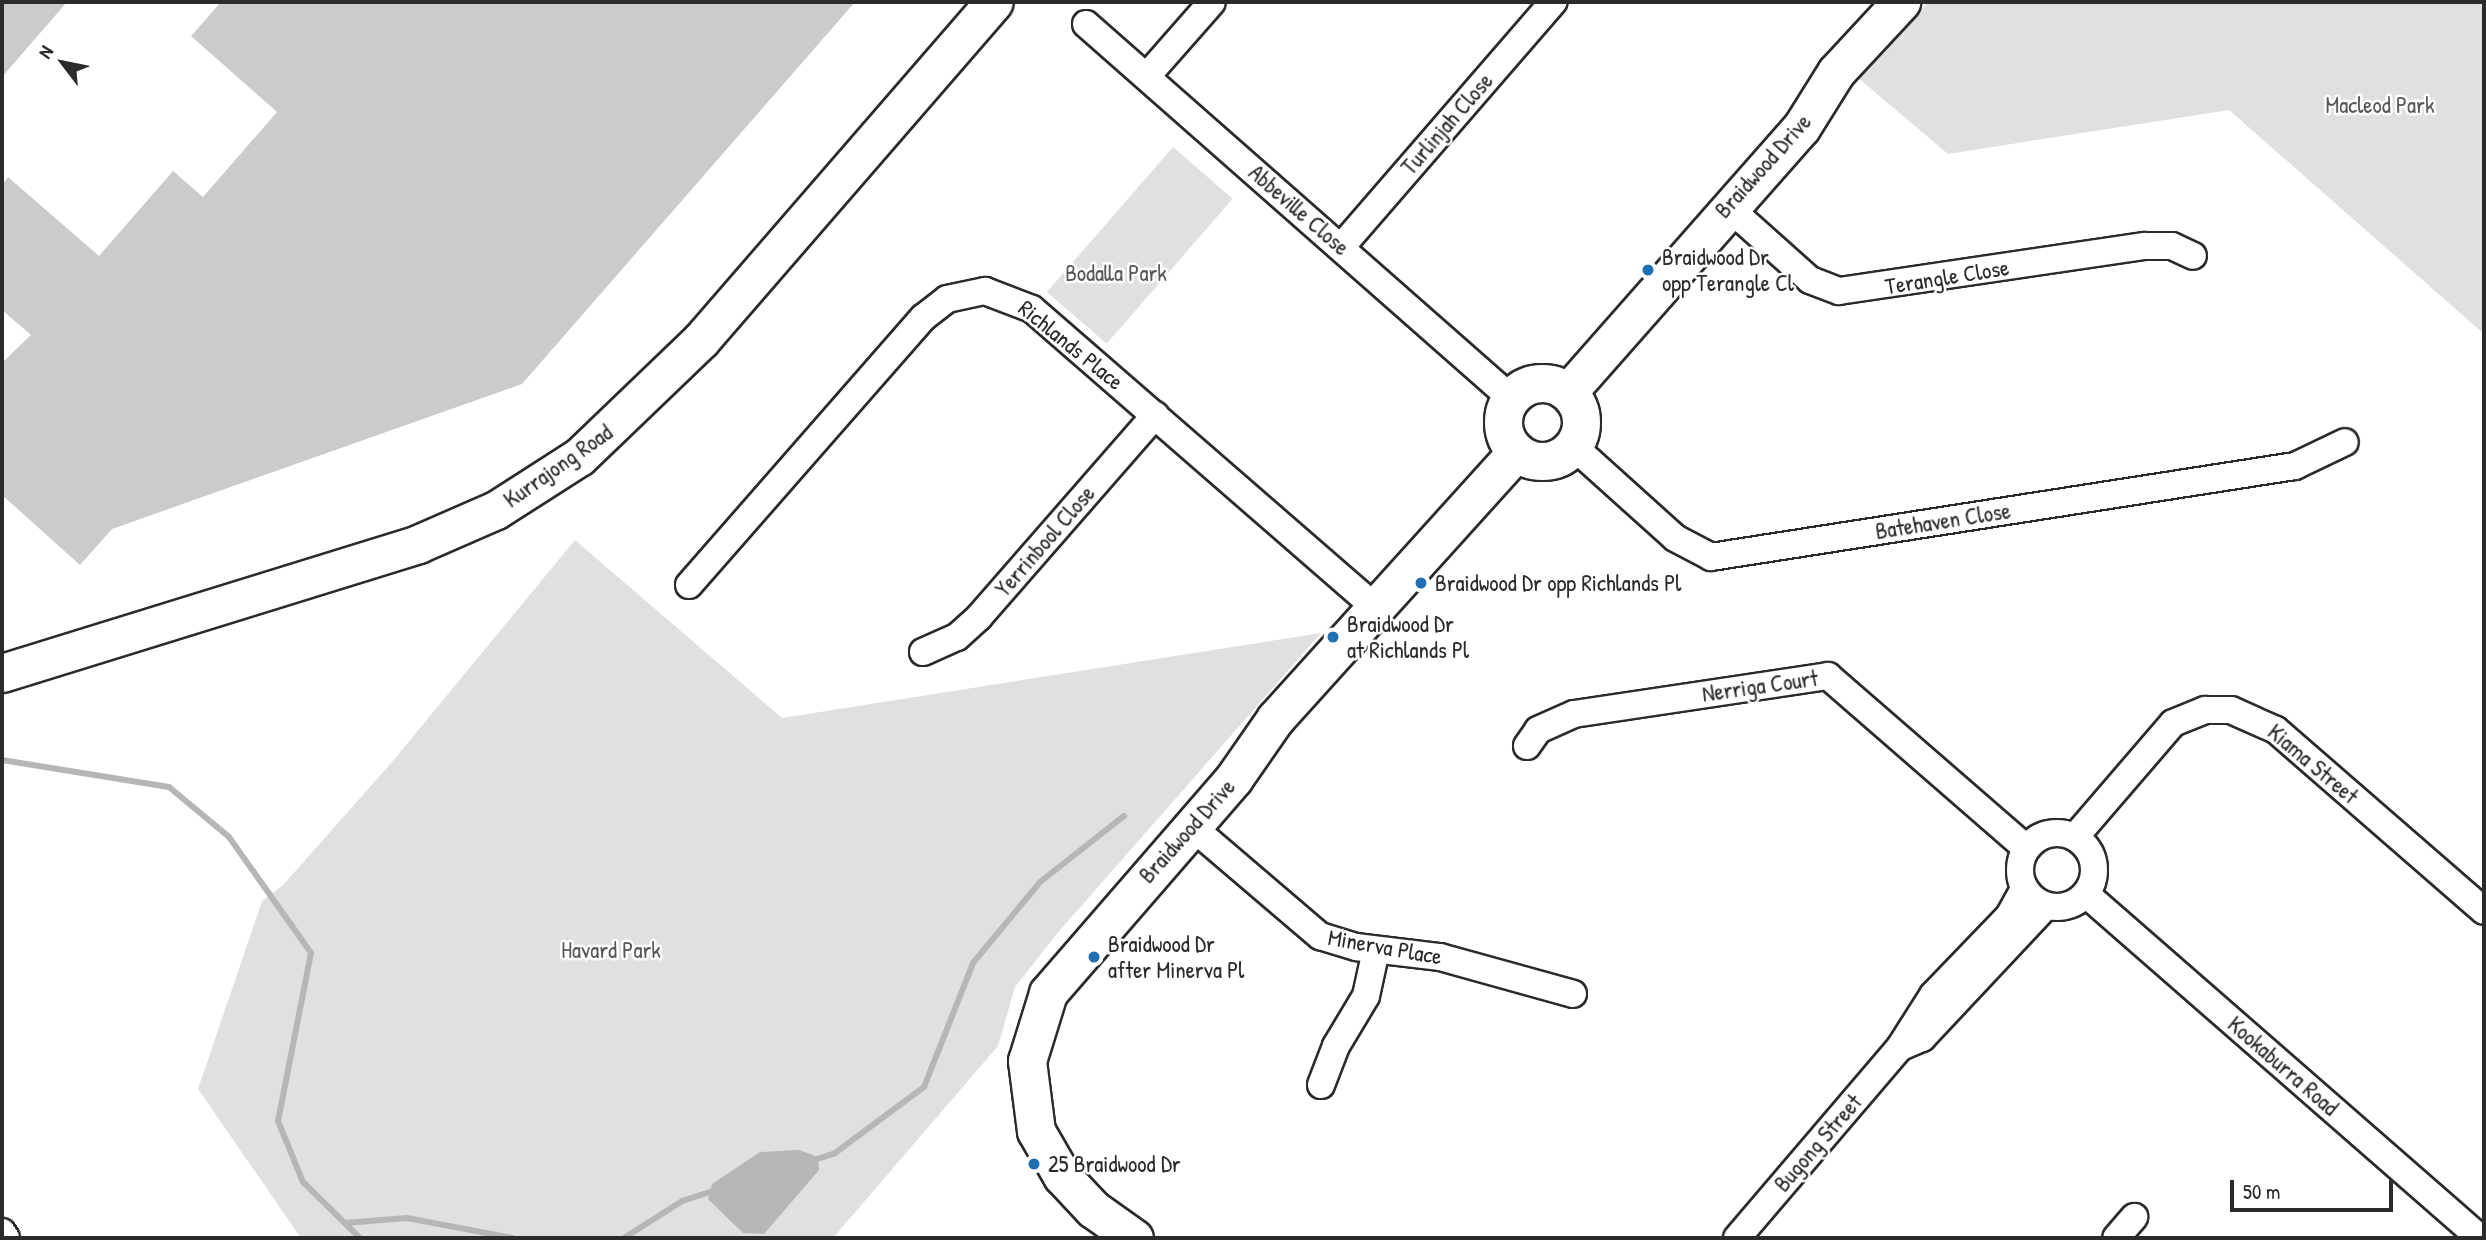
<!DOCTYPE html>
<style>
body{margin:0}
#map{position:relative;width:2486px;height:1240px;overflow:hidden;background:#fff;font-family:"Patrick Hand",sans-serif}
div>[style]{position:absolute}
.green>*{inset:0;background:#e0e0e0;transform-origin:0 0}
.water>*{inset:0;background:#b6b6b6}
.stream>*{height:6px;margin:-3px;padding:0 3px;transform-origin:3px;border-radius:3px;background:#b6b6b6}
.building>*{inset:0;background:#cbcbcb}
.roads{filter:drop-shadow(2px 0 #2b2b2b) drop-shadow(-2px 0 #2b2b2b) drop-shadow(0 2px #2b2b2b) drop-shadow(0 -2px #2b2b2b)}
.street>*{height:26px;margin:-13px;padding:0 13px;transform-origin:13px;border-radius:13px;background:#fff}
.street>.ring{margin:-13px;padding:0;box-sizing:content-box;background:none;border:26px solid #fff;border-radius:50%}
.secondary>*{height:37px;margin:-18.5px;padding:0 18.5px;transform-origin:18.5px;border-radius:18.5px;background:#fff}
.secondary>.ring{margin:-18.5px;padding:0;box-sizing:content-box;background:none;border:37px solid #fff;border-radius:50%}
.dots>*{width:19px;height:19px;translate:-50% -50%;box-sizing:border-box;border:4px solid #fff;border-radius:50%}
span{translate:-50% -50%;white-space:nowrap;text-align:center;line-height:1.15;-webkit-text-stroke:5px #fff;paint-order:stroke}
.park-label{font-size:23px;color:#585858}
.street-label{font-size:23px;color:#2b2b2b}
.poi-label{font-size:23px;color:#2b2b2b}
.left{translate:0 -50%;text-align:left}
.frame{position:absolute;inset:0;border:4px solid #2b2b2b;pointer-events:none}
.north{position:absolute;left:28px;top:28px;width:70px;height:70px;-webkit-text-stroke:5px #fff;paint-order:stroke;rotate:302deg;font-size:19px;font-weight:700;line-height:28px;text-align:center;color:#2b2b2b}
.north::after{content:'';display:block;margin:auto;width:24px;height:32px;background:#2b2b2b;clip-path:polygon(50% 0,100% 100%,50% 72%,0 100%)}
.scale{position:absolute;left:2230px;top:1180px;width:163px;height:32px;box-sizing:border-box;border:4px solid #2b2b2b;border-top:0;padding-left:9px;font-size:21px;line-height:24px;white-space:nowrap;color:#2b2b2b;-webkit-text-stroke:5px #fff;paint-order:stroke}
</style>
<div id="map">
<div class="green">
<i style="clip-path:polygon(1928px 2px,2484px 2px,2484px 334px,2229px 110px,1948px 154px,1857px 77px)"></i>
<i style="left:1173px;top:147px;width:79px;height:192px;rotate:41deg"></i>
<i style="clip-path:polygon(575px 540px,782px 718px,1321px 633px,1055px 936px,1015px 987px,998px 1046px,833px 1238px,301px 1238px,198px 1089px,262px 901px,283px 885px,392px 762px)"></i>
</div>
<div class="water">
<i style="clip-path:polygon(799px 1150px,818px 1157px,819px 1170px,764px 1234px,743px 1233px,708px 1199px,712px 1184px,760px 1152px)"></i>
</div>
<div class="stream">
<i style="left:2px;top:760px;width:169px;rotate:9.2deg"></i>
<i style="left:169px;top:787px;width:78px;rotate:39.8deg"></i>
<i style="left:229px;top:837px;width:142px;rotate:54.7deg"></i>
<i style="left:311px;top:953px;width:171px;rotate:101.1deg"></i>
<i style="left:278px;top:1121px;width:66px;rotate:67.7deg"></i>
<i style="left:303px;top:1182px;width:80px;rotate:44.5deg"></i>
<i style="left:811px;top:1161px;width:25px;rotate:-18deg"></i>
<i style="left:835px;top:1153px;width:111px;rotate:-36.6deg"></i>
<i style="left:924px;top:1087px;width:133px;rotate:-68.4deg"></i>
<i style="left:973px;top:963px;width:105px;rotate:-50.4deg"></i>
<i style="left:1040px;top:882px;width:107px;rotate:-38.2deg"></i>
<i style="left:345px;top:1223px;width:62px;rotate:-4.6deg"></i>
<i style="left:407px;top:1218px;width:108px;rotate:10.7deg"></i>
<i style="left:624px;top:1238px;width:69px;rotate:-32.5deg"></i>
<i style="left:682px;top:1201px;width:33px;rotate:-18deg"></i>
</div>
<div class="building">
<i style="clip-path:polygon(2px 2px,67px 2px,2px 77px)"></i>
<i style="clip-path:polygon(221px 2px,855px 2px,522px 384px,112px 529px,80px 565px,2px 495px,2px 363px,31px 335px,2px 310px,2px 185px,8px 177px,99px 256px,173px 171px,203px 197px,277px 112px,191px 36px)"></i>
</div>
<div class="roads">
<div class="street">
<i style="left:1086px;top:24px;width:566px;rotate:41.35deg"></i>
<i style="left:1147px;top:76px;width:98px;rotate:-48.7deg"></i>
<i style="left:1727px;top:206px;width:111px;rotate:41.7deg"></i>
<i style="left:1810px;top:280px;width:31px;rotate:21deg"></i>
<i style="left:1839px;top:291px;width:309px;rotate:-8.4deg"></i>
<i style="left:2145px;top:246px;width:27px"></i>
<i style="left:2172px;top:246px;width:23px;rotate:25deg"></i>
<i style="left:1342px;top:246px;width:323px;rotate:-49.1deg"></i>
<i style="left:1573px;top:446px;width:137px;rotate:42deg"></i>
<i style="left:1675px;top:538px;width:41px;rotate:27.8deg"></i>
<i style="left:1711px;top:557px;width:591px;rotate:-8.86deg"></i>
<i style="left:2295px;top:466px;width:55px;rotate:-25.6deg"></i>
<i style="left:689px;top:585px;width:356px;rotate:-48.8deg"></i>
<i style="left:924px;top:317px;width:29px;rotate:-38deg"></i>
<i style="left:947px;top:299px;width:39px;rotate:-12deg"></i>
<i style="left:985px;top:291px;width:50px;rotate:21deg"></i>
<i style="left:1032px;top:309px;width:454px;rotate:41deg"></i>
<i style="left:923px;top:652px;width:37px;rotate:-24deg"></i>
<i style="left:957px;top:637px;width:30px;rotate:-42deg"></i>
<i style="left:979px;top:617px;width:268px;rotate:-48.9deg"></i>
<i style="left:1527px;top:746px;width:19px;rotate:-55deg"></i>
<i style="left:1538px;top:730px;width:39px;rotate:-24deg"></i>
<i style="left:1574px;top:714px;width:257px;rotate:-8.5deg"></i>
<i style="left:1828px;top:676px;width:262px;rotate:41deg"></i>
<i style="left:1191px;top:826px;width:170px;rotate:40.5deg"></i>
<i style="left:1320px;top:936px;width:38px;rotate:17deg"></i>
<i style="left:1356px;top:947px;width:85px;rotate:6.8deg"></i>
<i style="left:1440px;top:957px;width:138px;rotate:15.5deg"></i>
<i class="ring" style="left:2020px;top:833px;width:48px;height:48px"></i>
<i style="left:2075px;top:837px;width:150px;rotate:-49.3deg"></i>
<i style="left:2173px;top:723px;width:35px;rotate:-22deg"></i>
<i style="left:2205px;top:710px;width:26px"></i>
<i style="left:2231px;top:710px;width:49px;rotate:24deg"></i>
<i style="left:2276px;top:730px;width:276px;rotate:41deg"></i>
<i style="left:2086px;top:894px;width:523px;rotate:41.12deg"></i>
<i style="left:1903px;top:1046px;width:21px;rotate:-23deg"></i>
<i style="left:1922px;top:1038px;width:181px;rotate:-46.8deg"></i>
<i style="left:1321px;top:1085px;width:42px;rotate:-69deg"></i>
<i style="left:1336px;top:1046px;width:58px;rotate:-59deg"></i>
<i style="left:1366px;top:996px;width:47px;rotate:-77.7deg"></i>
<i style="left:2px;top:1232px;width:7px;rotate:56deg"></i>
<i style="left:1737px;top:1238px;width:251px;rotate:-49.5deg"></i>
<i style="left:1900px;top:1047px;width:62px;rotate:-57.6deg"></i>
<i style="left:1933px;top:995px;width:110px;rotate:-46.1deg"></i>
<i style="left:2009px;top:916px;width:31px;rotate:-61deg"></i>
<i style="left:2116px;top:1238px;width:28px;rotate:-49deg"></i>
</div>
<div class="secondary">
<i class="ring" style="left:1503px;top:383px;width:41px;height:41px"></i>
<i style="left:1568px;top:392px;width:352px;rotate:-48.6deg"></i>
<i style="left:1801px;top:128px;width:66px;rotate:-58deg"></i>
<i style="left:1836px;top:72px;width:96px;rotate:-47.1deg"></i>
<i style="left:2px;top:673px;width:436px;rotate:-17.2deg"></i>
<i style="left:418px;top:544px;width:85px;rotate:-23.6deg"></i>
<i style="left:496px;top:510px;width:98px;rotate:-32.6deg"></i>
<i style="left:579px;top:457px;width:169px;rotate:-43.8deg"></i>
<i style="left:701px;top:340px;width:447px;rotate:-49.1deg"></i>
<i style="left:1134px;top:1238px;width:50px;rotate:-144.7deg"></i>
<i style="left:1093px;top:1209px;width:45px;rotate:-133.2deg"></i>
<i style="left:1062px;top:1176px;width:52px;rotate:-120deg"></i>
<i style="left:1036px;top:1131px;width:71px;rotate:-97.3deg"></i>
<i style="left:1027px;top:1061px;width:71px;rotate:-72.8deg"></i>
<i style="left:1048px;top:993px;width:284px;rotate:-49.1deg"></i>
<i style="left:1234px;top:778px;width:72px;rotate:-55.2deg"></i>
<i style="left:1275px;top:719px;width:360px;rotate:-47.9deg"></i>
</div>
</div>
<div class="dots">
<i style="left:1648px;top:270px;background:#1f6fb2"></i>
<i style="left:1421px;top:583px;background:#1f6fb2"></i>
<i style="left:1333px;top:637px;background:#1f6fb2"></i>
<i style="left:1094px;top:957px;background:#1f6fb2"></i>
<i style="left:1034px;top:1164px;background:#1f6fb2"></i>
</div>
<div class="park-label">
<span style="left:2380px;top:105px">Macleod Park</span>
<span style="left:1116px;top:273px">Bodalla Park</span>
<span style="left:611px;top:950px">Havard Park</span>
</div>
<div class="street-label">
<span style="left:1447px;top:124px;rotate:-49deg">Turlinjah Close</span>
<span style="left:1763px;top:166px;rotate:-48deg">Braidwood Drive</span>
<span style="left:1299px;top:210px;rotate:41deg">Abbeville Close</span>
<span style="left:1947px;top:277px;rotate:-9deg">Terangle Close</span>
<span style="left:1071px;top:345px;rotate:39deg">Richlands Place</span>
<span style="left:558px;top:466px;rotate:-35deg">Kurrajong Road</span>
<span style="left:1943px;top:521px;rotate:-9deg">Batehaven Close</span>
<span style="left:1045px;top:541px;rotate:-49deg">Yerrinbool Close</span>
<span style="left:1760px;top:686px;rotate:-8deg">Nerriga Court</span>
<span style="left:2313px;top:764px;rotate:40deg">Kiama Street</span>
<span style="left:1187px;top:831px;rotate:-48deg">Braidwood Drive</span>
<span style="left:1385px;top:947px;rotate:10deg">Minerva Place</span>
<span style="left:2283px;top:1066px;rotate:41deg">Kookaburra Road</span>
<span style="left:1818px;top:1143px;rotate:-49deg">Bugong Street</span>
</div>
<div class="poi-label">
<span class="left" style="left:1662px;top:270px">Braidwood Dr<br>opp Terangle Cl</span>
<span class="left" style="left:1435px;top:583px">Braidwood Dr opp Richlands Pl</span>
<span class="left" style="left:1347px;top:637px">Braidwood Dr<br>at Richlands Pl</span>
<span class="left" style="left:1108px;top:957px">Braidwood Dr<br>after Minerva Pl</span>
<span class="left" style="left:1048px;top:1164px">25 Braidwood Dr</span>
</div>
<div class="frame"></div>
<div class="north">N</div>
<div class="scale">50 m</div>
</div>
